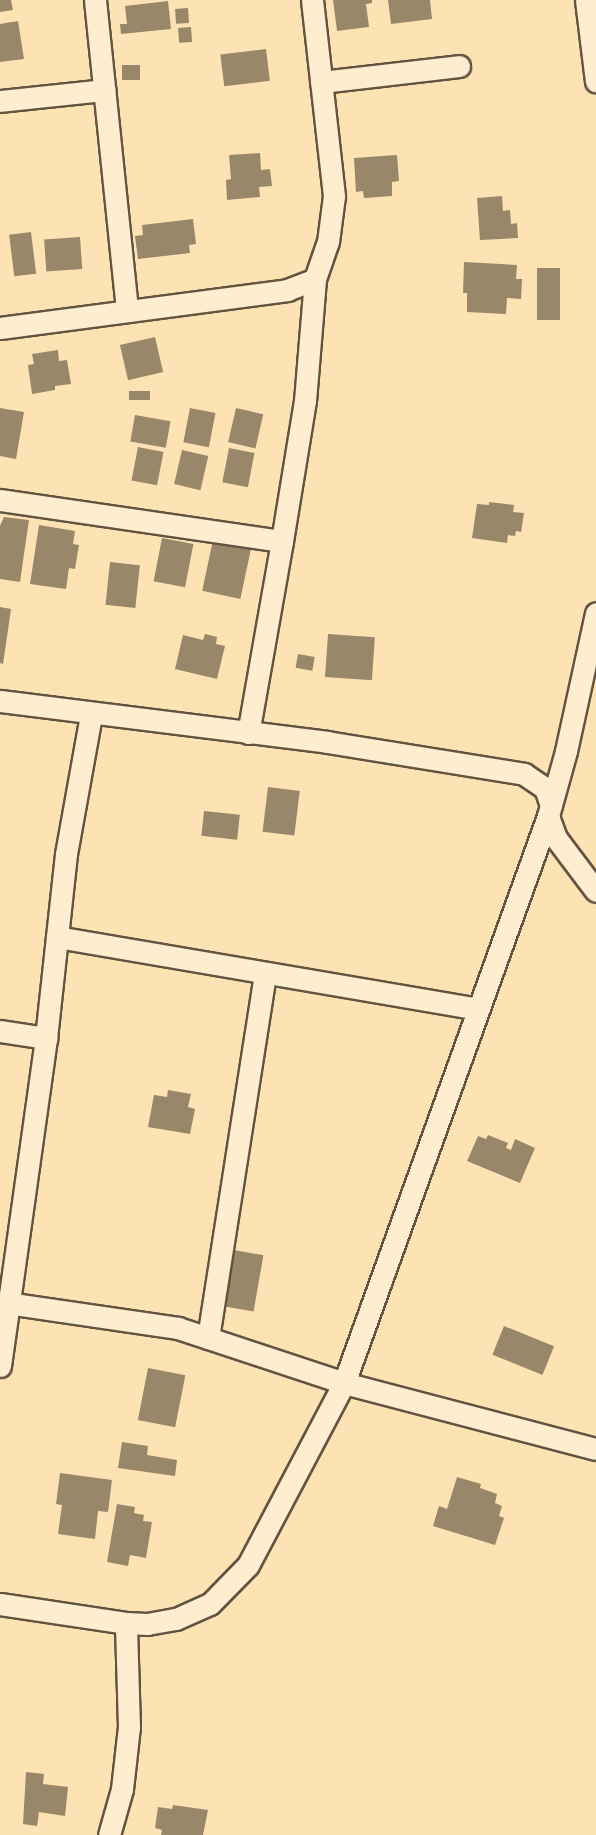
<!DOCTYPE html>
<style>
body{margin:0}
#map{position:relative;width:596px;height:1835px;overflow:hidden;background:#fde3b4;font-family:"Sorts Mill Goudy",serif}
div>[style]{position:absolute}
.building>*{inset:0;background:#99876a;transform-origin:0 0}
.roads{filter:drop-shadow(2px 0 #615440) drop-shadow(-2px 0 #615440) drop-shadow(0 2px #615440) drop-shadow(0 -2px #615440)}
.minor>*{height:21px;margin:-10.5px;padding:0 10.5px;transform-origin:10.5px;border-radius:10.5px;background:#feedce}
span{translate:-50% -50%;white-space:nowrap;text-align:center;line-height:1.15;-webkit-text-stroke:5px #feedce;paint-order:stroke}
</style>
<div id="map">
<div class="building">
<i style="clip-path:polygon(0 0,11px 0,13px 10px,0 12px)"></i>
<i style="clip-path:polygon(333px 0,372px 0,372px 3px,366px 4px,369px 27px,337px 31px)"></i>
<i style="clip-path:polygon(388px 0,430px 0,432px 19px,391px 24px)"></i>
<i style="clip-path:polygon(168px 1px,171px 29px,121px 34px,120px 24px,127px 24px,125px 6px)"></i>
<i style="left:188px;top:8px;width:15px;height:13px;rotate:86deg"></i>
<i style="clip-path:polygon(18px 21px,24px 59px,0 62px,0 24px)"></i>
<i style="left:191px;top:27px;width:15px;height:13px;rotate:86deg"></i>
<i style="left:266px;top:49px;width:32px;height:46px;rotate:83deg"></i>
<i style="left:140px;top:65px;width:15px;height:18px;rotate:90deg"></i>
<i style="clip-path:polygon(260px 153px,261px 170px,270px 169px,272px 186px,259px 187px,260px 197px,227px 200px,226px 180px,231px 179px,229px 155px)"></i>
<i style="clip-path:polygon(397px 155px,399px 181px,392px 182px,392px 196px,364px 198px,363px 191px,356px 192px,354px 158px)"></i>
<i style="clip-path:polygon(502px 196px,503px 211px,510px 210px,511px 224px,517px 223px,518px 238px,480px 240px,477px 198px)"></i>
<i style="clip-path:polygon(193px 219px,196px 244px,189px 245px,190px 253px,138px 259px,135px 236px,143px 235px,142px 225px)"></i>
<i style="left:31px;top:232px;width:42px;height:22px;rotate:83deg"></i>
<i style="left:80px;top:237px;width:32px;height:36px;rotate:86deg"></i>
<i style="clip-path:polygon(464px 262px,517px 265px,516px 279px,522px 279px,521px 299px,507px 298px,506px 314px,467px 312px,467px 293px,463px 293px)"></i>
<i style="left:537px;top:268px;width:23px;height:52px"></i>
<i style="left:155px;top:337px;width:36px;height:36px;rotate:77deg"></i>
<i style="clip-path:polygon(58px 350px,59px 361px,67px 360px,71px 384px,55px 386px,55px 390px,32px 394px,28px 365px,34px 364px,32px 354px)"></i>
<i style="left:129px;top:391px;width:21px;height:9px"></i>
<i style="clip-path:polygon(0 408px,24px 412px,16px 459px,0 456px)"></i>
<i style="left:190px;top:408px;width:26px;height:35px;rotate:11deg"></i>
<i style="left:236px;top:408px;width:28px;height:35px;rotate:13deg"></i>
<i style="left:135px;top:415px;width:36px;height:27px;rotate:10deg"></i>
<i style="left:138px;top:447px;width:26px;height:34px;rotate:11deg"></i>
<i style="left:229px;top:448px;width:26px;height:35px;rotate:11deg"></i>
<i style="left:182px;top:450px;width:27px;height:35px;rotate:13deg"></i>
<i style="clip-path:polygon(489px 502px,514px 505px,513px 512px,524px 513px,521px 532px,516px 531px,515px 536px,508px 535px,507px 543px,472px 538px,477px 504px,489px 505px)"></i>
<i style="clip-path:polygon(4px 517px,29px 520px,20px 582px,0 579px,0 526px)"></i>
<i style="clip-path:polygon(39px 525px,75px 531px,73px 544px,79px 545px,75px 569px,69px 568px,66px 589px,30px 584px)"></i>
<i style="left:162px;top:538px;width:32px;height:44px;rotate:11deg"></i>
<i style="left:213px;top:540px;width:39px;height:52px;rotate:12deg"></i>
<i style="left:110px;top:562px;width:30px;height:43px;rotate:6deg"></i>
<i style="clip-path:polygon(0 607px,11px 609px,3px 664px,0 663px)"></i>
<i style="clip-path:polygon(205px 634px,217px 637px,216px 644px,225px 646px,217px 679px,175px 669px,183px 635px,203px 640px)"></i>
<i style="left:328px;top:634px;width:47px;height:43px;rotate:4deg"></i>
<i style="left:298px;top:654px;width:17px;height:14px;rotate:10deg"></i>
<i style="left:268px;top:787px;width:32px;height:45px;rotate:7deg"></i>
<i style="left:204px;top:811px;width:36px;height:25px;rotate:6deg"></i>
<i style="clip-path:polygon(168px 1090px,191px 1094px,188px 1107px,195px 1109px,190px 1134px,148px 1127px,154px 1095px,167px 1097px)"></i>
<i style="clip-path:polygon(488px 1135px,508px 1143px,506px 1148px,511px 1150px,515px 1139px,535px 1148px,520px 1183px,467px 1161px,478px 1136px,486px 1139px)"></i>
<i style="left:228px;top:1249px;width:36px;height:57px;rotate:10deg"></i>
<i style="left:504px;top:1326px;width:54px;height:31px;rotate:22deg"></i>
<i style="left:148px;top:1368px;width:38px;height:53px;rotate:11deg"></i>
<i style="clip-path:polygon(122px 1442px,148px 1446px,147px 1455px,177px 1460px,175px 1476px,118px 1468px)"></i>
<i style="clip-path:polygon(60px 1473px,112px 1480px,108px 1512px,98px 1511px,95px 1539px,58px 1534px,62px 1505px,56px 1504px)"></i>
<i style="clip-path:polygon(457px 1477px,481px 1484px,480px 1488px,497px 1494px,495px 1503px,502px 1506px,499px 1516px,504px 1518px,495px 1545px,433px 1526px,439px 1506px,447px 1509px)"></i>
<i style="clip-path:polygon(117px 1504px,135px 1507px,134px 1513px,144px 1515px,143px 1521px,152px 1522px,146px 1558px,130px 1555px,128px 1566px,107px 1562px)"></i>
<i style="clip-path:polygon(26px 1772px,44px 1774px,43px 1784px,68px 1787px,65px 1816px,39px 1812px,37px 1826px,23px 1824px)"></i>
<i style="clip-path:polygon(173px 1805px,208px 1810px,203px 1835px,161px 1835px,162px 1830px,155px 1828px,158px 1807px,172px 1809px)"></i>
</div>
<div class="roads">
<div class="minor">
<i style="left:95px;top:0;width:312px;rotate:84.1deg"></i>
<i style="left:586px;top:0;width:82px;rotate:83deg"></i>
<i style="left:321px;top:82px;width:139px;rotate:-6.6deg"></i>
<i style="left:0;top:101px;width:105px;rotate:-6deg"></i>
<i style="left:0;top:328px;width:290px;rotate:-7.5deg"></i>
<i style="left:287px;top:290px;width:30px;rotate:-21deg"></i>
<i style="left:0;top:500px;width:285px;rotate:8.3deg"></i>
<i style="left:282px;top:541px;width:195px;rotate:100deg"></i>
<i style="left:282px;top:541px;width:142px;rotate:-80.7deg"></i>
<i style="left:305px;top:401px;width:122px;rotate:-85.3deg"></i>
<i style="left:315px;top:279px;width:39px;rotate:-71deg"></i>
<i style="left:328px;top:242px;width:46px;rotate:-82.6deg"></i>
<i style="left:334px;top:196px;width:197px;rotate:-96.4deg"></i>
<i style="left:0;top:701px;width:330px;rotate:7.1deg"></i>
<i style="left:327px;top:742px;width:200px;rotate:9.2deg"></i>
<i style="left:524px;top:774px;width:25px;rotate:34deg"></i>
<i style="left:545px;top:788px;width:18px;rotate:71deg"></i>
<i style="left:548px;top:816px;width:23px;rotate:70deg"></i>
<i style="left:556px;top:838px;width:66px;rotate:53deg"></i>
<i style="left:57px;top:937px;width:427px;rotate:9.7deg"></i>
<i style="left:0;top:1031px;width:47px;rotate:8.7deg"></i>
<i style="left:0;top:1302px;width:180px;rotate:8.3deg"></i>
<i style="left:178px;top:1328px;width:175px;rotate:18.3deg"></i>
<i style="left:344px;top:1383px;width:260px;rotate:14.7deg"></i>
<i style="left:208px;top:1338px;width:369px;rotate:-81.1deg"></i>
<i style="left:0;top:1366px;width:331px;rotate:-82deg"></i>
<i style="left:46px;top:1038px;width:185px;rotate:-83.8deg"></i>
<i style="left:66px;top:854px;width:141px;rotate:-79.8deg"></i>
<i style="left:0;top:1604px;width:127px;rotate:8.6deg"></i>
<i style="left:126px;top:1623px;width:21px;rotate:3deg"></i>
<i style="left:147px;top:1624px;width:29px;rotate:-10deg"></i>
<i style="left:176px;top:1619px;width:37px;rotate:-24deg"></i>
<i style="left:210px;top:1604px;width:54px;rotate:-45.7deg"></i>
<i style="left:248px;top:1565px;width:206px;rotate:-62.2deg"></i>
<i style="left:344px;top:1383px;width:603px;rotate:-70.21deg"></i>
<i style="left:548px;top:816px;width:67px;rotate:-74.5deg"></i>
<i style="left:566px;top:751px;width:141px;rotate:-77.7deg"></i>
<i style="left:109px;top:1835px;width:48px;rotate:-74.2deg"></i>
<i style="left:122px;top:1789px;width:62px;rotate:-83.6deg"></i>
<i style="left:129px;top:1727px;width:104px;rotate:-91.7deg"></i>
</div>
</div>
</div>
